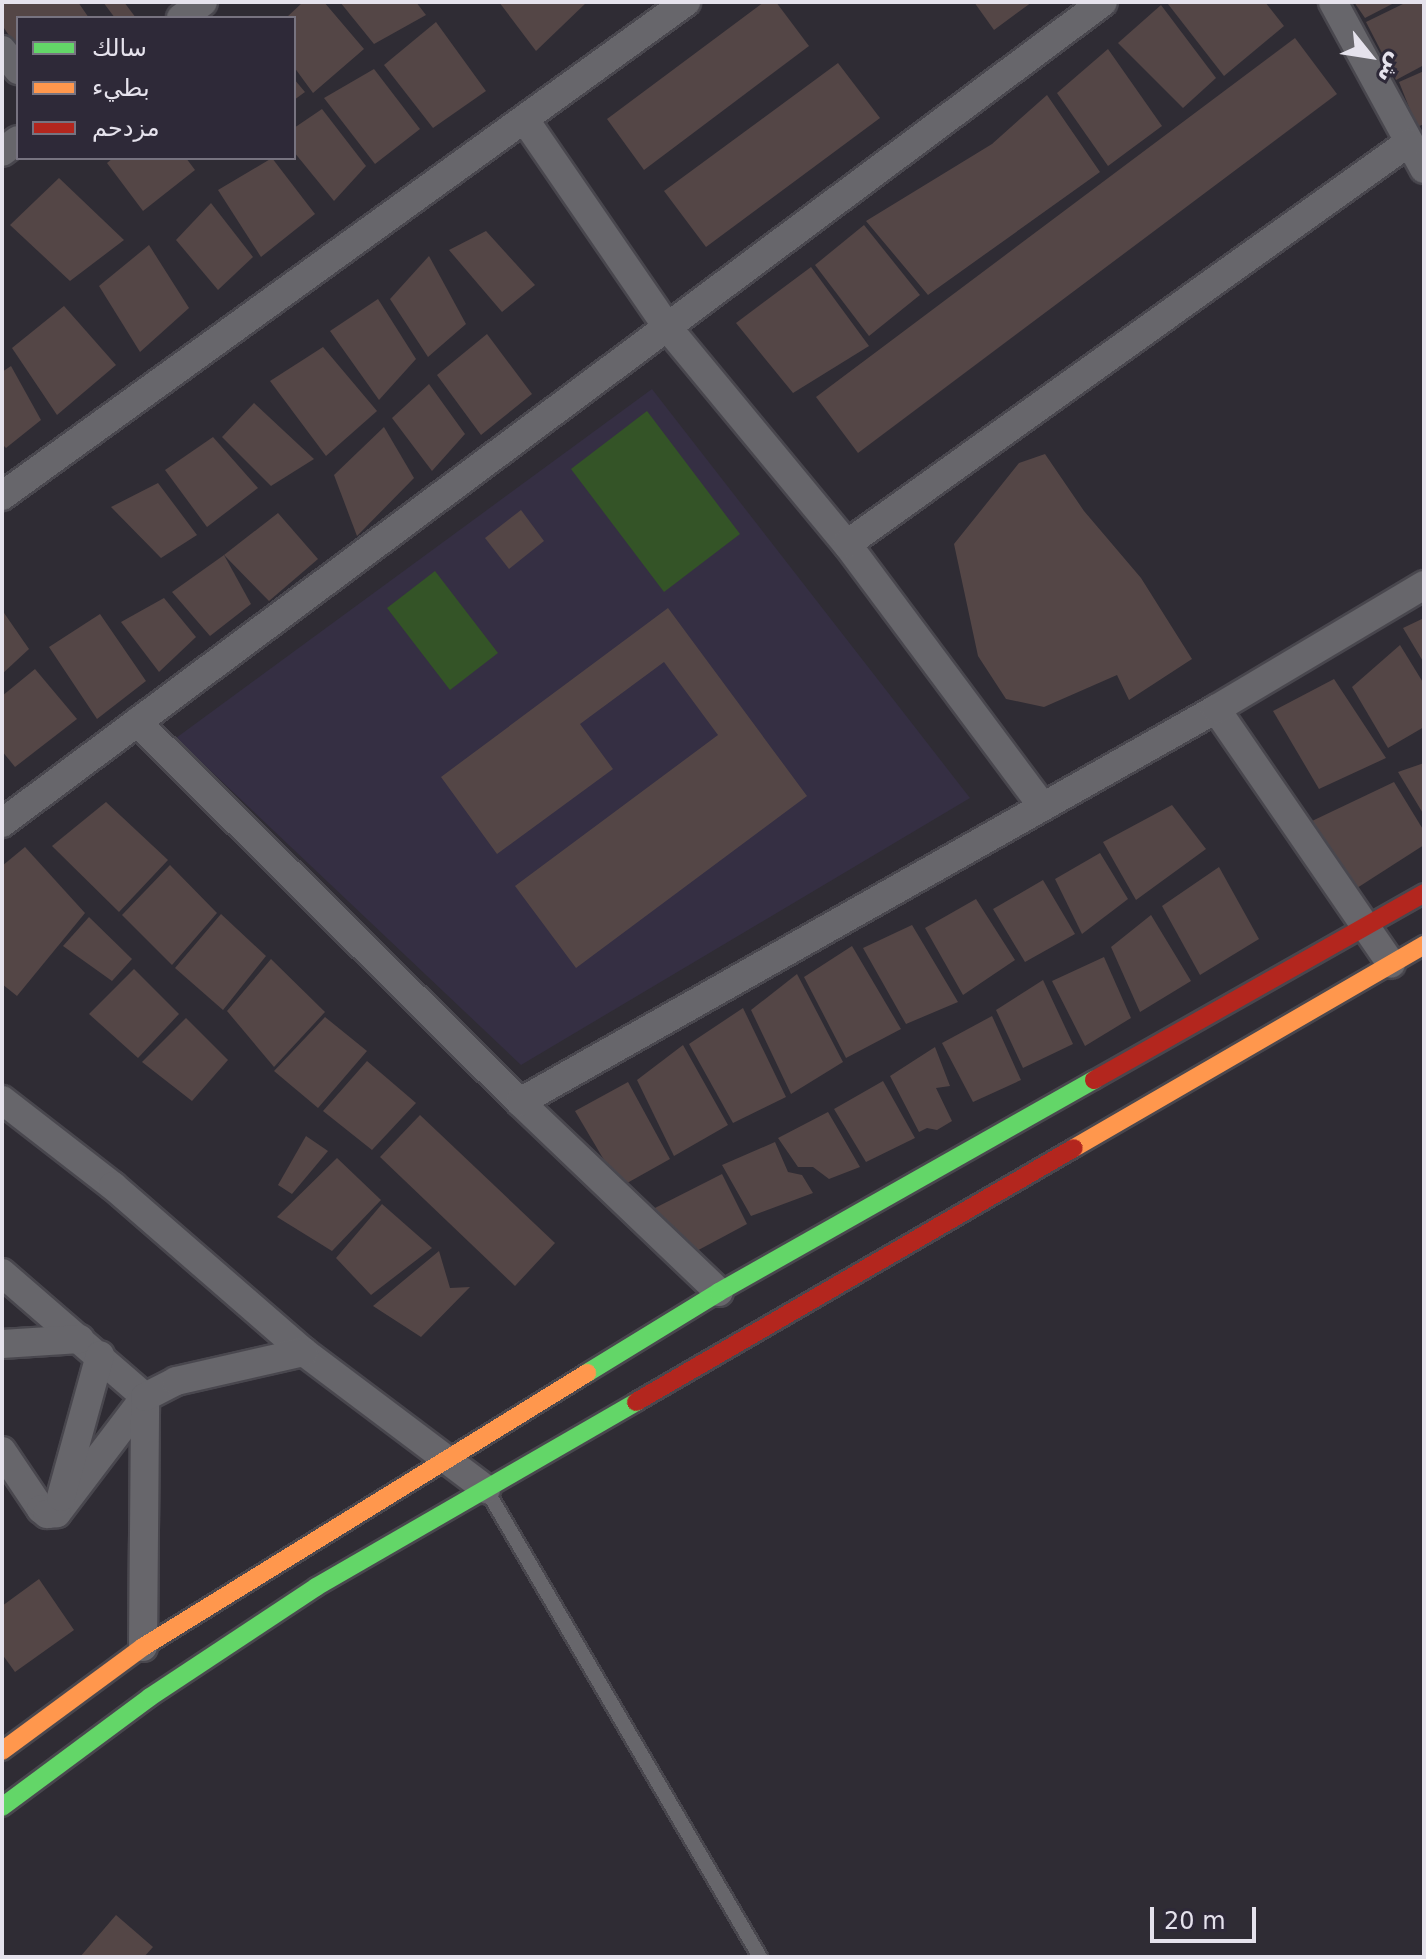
<!DOCTYPE html>
<meta charset="utf-8">
<style>
body{margin:0}
#map{position:relative;width:1426px;height:1959px;overflow:hidden;background:#2f2c34;font-family:"DejaVu Sans",Vazirmatn,sans-serif}
div>[style]{position:absolute}
[style*='--x']{left:calc(var(--x)*1px);top:calc(var(--y)*1px);width:calc(var(--w)*1px);rotate:calc(var(--a)*1deg)}
.built>*{inset:0;background:#352f43}
.green>*{inset:0;background:#345427}
.building>*{inset:0;background:#544646}
.roads{filter:drop-shadow(2px 0 #49474e) drop-shadow(-2px 0 #49474e) drop-shadow(0 2px #49474e) drop-shadow(0 -2px #49474e)}
.lane>*{height:14px;margin:-7px;padding:0 7px;transform-origin:7px;border-radius:7px;background:#67666b}
.street>*{height:28px;margin:-14px;padding:0 14px;transform-origin:14px;border-radius:14px;background:#67666b}
.fast>*{height:18px;margin:-9px;padding:0 9px;transform-origin:9px;border-radius:9px;background:#63d668}
.slow>*{height:18px;margin:-9px;padding:0 9px;transform-origin:9px;border-radius:9px;background:#ff974d}
.jam>*{height:18px;margin:-9px;padding:0 9px;transform-origin:9px;border-radius:9px;background:#b3261e}
span{translate:-50% -50%;white-space:nowrap;text-align:center;line-height:1.15;-webkit-text-stroke:6px #2e2938;paint-order:stroke}
.frame{position:absolute;inset:0;border:4px solid #e5e2ec;pointer-events:none}
.legend{position:absolute;left:16px;top:16px;width:280px;height:144px;box-sizing:border-box;background:#2e2938;border:2px solid #777380;margin:0;padding:10px 14px;list-style:none;font-size:24px;color:#e5e2ec}
.legend li{display:flex;align-items:center;gap:16px;height:40px}
.legend b{width:40px;border:2px solid #777380}
.north{position:absolute;left:1330px;top:16px;width:80px;height:80px;-webkit-text-stroke:6px #2e2938;paint-order:stroke;rotate:120deg;font-size:22px;font-weight:700;line-height:32px;text-align:center;color:#e5e2ec}
.north::after{content:'';display:block;margin:auto;width:28px;height:36px;background:#e5e2ec;clip-path:polygon(50% 0,100% 100%,50% 72%,0 100%)}
.scale{position:absolute;left:1150px;top:1907px;width:106px;height:36px;box-sizing:border-box;border:4px solid #e5e2ec;border-top:0;padding-left:10px;font-size:24px;line-height:28px;white-space:nowrap;color:#e5e2ec;-webkit-text-stroke:6px #2e2938;paint-order:stroke}
</style>
<div id="map">
<div class="built">
<i style="clip-path:polygon(652px 389px,970px 798px,521px 1065px,176px 738px)"></i>
</div>
<div class="green">
<i style="clip-path:polygon(647px 411px,740px 534px,664px 592px,571px 469px)"></i>
<i style="clip-path:polygon(435px 571px,498px 653px,450px 690px,387px 608px)"></i>
</div>
<div class="building">
<i style="clip-path:polygon(2px 2px,78px 2px,89px 18px,18px 18px,18px 49px,2px 25px)"></i>
<i style="clip-path:polygon(103px 2px,124px 2px,136px 18px,115px 18px)"></i>
<i style="clip-path:polygon(303px 2px,324px 2px,364px 49px,313px 93px,294px 67px,294px 18px,286px 18px)"></i>
<i style="clip-path:polygon(340px 2px,416px 2px,426px 15px,374px 44px)"></i>
<i style="clip-path:polygon(499px 2px,587px 2px,536px 51px)"></i>
<i style="clip-path:polygon(764px 2px,776px 2px,809px 46px,644px 170px,607px 119px)"></i>
<i style="clip-path:polygon(974px 2px,1032px 2px,994px 30px)"></i>
<i style="clip-path:polygon(1171px 2px,1265px 2px,1284px 26px,1224px 76px,1168px 4px)"></i>
<i style="clip-path:polygon(1354px 2px,1396px 2px,1365px 18px)"></i>
<i style="clip-path:polygon(1407px 2px,1424px 2px,1424px 65px,1396px 80px,1366px 22px)"></i>
<i style="clip-path:polygon(1161px 5px,1216px 78px,1183px 108px,1118px 43px)"></i>
<i style="clip-path:polygon(436px 22px,486px 91px,433px 128px,384px 65px)"></i>
<i style="clip-path:polygon(1295px 38px,1337px 94px,858px 453px,816px 397px)"></i>
<i style="clip-path:polygon(1108px 49px,1162px 126px,1108px 166px,1057px 93px)"></i>
<i style="clip-path:polygon(838px 63px,880px 118px,706px 247px,664px 191px)"></i>
<i style="clip-path:polygon(374px 69px,420px 129px,375px 164px,324px 98px)"></i>
<i style="clip-path:polygon(1424px 71px,1424px 124px,1417px 127px,1399px 82px)"></i>
<i style="clip-path:polygon(294px 79px,305px 92px,294px 100px)"></i>
<i style="clip-path:polygon(1047px 95px,1100px 172px,928px 295px,866px 221px,992px 144px)"></i>
<i style="clip-path:polygon(322px 109px,366px 166px,334px 201px,294px 152px,294px 128px)"></i>
<i style="clip-path:polygon(113px 158px,186px 158px,195px 170px,143px 211px,107px 163px)"></i>
<i style="clip-path:polygon(272px 158px,315px 214px,261px 257px,218px 190px)"></i>
<i style="clip-path:polygon(59px 178px,124px 240px,70px 281px,10px 225px)"></i>
<i style="clip-path:polygon(211px 203px,253px 257px,218px 290px,176px 240px)"></i>
<i style="clip-path:polygon(864px 225px,920px 295px,869px 336px,815px 265px)"></i>
<i style="clip-path:polygon(486px 231px,535px 285px,502px 312px,449px 250px)"></i>
<i style="clip-path:polygon(149px 245px,189px 308px,140px 352px,99px 286px)"></i>
<i style="clip-path:polygon(429px 256px,466px 324px,428px 357px,390px 299px)"></i>
<i style="clip-path:polygon(811px 267px,869px 346px,793px 393px,736px 323px)"></i>
<i style="clip-path:polygon(378px 299px,416px 359px,379px 400px,330px 331px)"></i>
<i style="clip-path:polygon(64px 306px,116px 365px,57px 415px,12px 348px)"></i>
<i style="clip-path:polygon(487px 334px,532px 394px,481px 435px,437px 375px)"></i>
<i style="clip-path:polygon(323px 347px,377px 411px,326px 456px,270px 381px)"></i>
<i style="clip-path:polygon(11px 366px,41px 420px,6px 448px,2px 444px,2px 372px)"></i>
<i style="clip-path:polygon(429px 384px,465px 434px,432px 471px,392px 418px)"></i>
<i style="clip-path:polygon(254px 403px,314px 459px,271px 486px,222px 437px)"></i>
<i style="clip-path:polygon(384px 427px,414px 478px,357px 536px,334px 475px)"></i>
<i style="clip-path:polygon(213px 437px,258px 488px,207px 527px,165px 470px)"></i>
<i style="clip-path:polygon(1045px 454px,1084px 511px,1141px 578px,1192px 659px,1129px 700px,1117px 675px,1044px 707px,1006px 699px,978px 656px,954px 544px,1019px 463px)"></i>
<i style="clip-path:polygon(158px 483px,197px 535px,161px 558px,111px 507px)"></i>
<i style="clip-path:polygon(521px 510px,544px 541px,509px 569px,485px 538px)"></i>
<i style="clip-path:polygon(278px 513px,318px 559px,269px 601px,224px 555px)"></i>
<i style="clip-path:polygon(224px 555px,251px 604px,210px 636px,172px 592px)"></i>
<i style="clip-path:polygon(164px 598px,196px 637px,159px 672px,121px 622px)"></i>
<i style="clip-path:polygon(668px 608px,807px 796px,576px 968px,515px 886px,718px 735px,664px 662px,580px 724px,613px 769px,497px 854px,441px 777px)"></i>
<i style="clip-path:polygon(2px 610px,29px 649px,2px 674px)"></i>
<i style="clip-path:polygon(100px 614px,146px 681px,97px 719px,49px 647px)"></i>
<i style="clip-path:polygon(1424px 618px,1424px 663px,1403px 628px)"></i>
<i style="clip-path:polygon(1400px 645px,1424px 684px,1424px 727px,1388px 748px,1352px 687px)"></i>
<i style="clip-path:polygon(35px 669px,77px 719px,15px 767px,2px 751px,2px 696px)"></i>
<i style="clip-path:polygon(1334px 679px,1386px 758px,1319px 789px,1273px 711px)"></i>
<i style="clip-path:polygon(1424px 763px,1424px 815px,1398px 772px)"></i>
<i style="clip-path:polygon(1394px 782px,1424px 831px,1424px 845px,1357px 888px,1312px 821px)"></i>
<i style="clip-path:polygon(106px 802px,168px 860px,119px 912px,52px 846px)"></i>
<i style="clip-path:polygon(1172px 805px,1206px 849px,1136px 900px,1103px 842px)"></i>
<i style="clip-path:polygon(25px 847px,85px 913px,17px 996px,2px 984px,2px 866px)"></i>
<i style="clip-path:polygon(1100px 853px,1128px 899px,1082px 934px,1055px 879px)"></i>
<i style="clip-path:polygon(170px 865px,217px 913px,172px 965px,122px 915px)"></i>
<i style="clip-path:polygon(1219px 867px,1259px 939px,1200px 975px,1162px 906px)"></i>
<i style="clip-path:polygon(1043px 880px,1075px 934px,1025px 962px,993px 909px)"></i>
<i style="clip-path:polygon(976px 899px,1015px 960px,963px 995px,925px 928px)"></i>
<i style="clip-path:polygon(221px 914px,266px 956px,223px 1010px,175px 968px)"></i>
<i style="clip-path:polygon(1151px 915px,1191px 981px,1140px 1012px,1111px 947px)"></i>
<i style="clip-path:polygon(89px 917px,132px 959px,112px 981px,63px 946px)"></i>
<i style="clip-path:polygon(912px 925px,958px 1002px,906px 1024px,863px 948px)"></i>
<i style="clip-path:polygon(852px 946px,901px 1029px,846px 1058px,804px 977px)"></i>
<i style="clip-path:polygon(1104px 957px,1131px 1018px,1085px 1046px,1052px 981px)"></i>
<i style="clip-path:polygon(271px 959px,325px 1012px,274px 1067px,227px 1011px)"></i>
<i style="clip-path:polygon(134px 969px,179px 1014px,138px 1058px,89px 1014px)"></i>
<i style="clip-path:polygon(797px 974px,843px 1062px,791px 1094px,751px 1010px)"></i>
<i style="clip-path:polygon(1043px 980px,1073px 1044px,1023px 1068px,996px 1010px)"></i>
<i style="clip-path:polygon(743px 1008px,786px 1097px,733px 1123px,689px 1044px)"></i>
<i style="clip-path:polygon(992px 1016px,1021px 1080px,973px 1102px,942px 1043px)"></i>
<i style="clip-path:polygon(325px 1017px,367px 1051px,318px 1108px,274px 1071px)"></i>
<i style="clip-path:polygon(186px 1018px,228px 1060px,192px 1101px,142px 1062px)"></i>
<i style="clip-path:polygon(683px 1045px,728px 1125px,674px 1156px,637px 1080px)"></i>
<i style="clip-path:polygon(935px 1047px,950px 1086px,936px 1088px,952px 1121px,937px 1130px,927px 1128px,919px 1132px,890px 1076px)"></i>
<i style="clip-path:polygon(367px 1061px,416px 1103px,372px 1150px,323px 1111px)"></i>
<i style="clip-path:polygon(883px 1081px,915px 1138px,866px 1162px,834px 1109px)"></i>
<i style="clip-path:polygon(628px 1082px,670px 1159px,620px 1187px,575px 1111px)"></i>
<i style="clip-path:polygon(828px 1112px,860px 1167px,829px 1179px,813px 1167px,798px 1167px,778px 1138px)"></i>
<i style="clip-path:polygon(420px 1115px,555px 1243px,515px 1286px,380px 1157px)"></i>
<i style="clip-path:polygon(306px 1136px,328px 1151px,292px 1194px,278px 1185px)"></i>
<i style="clip-path:polygon(775px 1142px,788px 1172px,802px 1175px,813px 1193px,751px 1216px,722px 1165px)"></i>
<i style="clip-path:polygon(337px 1158px,381px 1200px,332px 1251px,277px 1217px)"></i>
<i style="clip-path:polygon(722px 1174px,747px 1224px,691px 1254px,651px 1210px)"></i>
<i style="clip-path:polygon(382px 1204px,432px 1248px,371px 1295px,336px 1258px)"></i>
<i style="clip-path:polygon(439px 1251px,450px 1288px,470px 1287px,421px 1337px,373px 1306px)"></i>
<i style="clip-path:polygon(39px 1579px,74px 1630px,15px 1672px,2px 1654px,2px 1606px)"></i>
<i style="clip-path:polygon(116px 1915px,153px 1947px,144px 1957px,80px 1957px)"></i>
</div>
<div class="roads">
<div class="lane">
<i style="--x:486;--y:1489;--w:542;--a:59.65"></i>
</div>
<div class="street">
<i style="--x:1333;--y:2;--w:190;--a:61.4"></i>
<i style="--x:181;--y:18;--w:27;--a:-36"></i>
<i style="--x:2;--y:50;--w:26;--a:51"></i>
<i style="--x:525;--y:120;--w:252;--a:55.5"></i>
<i style="--x:668;--y:328;--w:281;--a:50.4"></i>
<i style="--x:847;--y:544;--w:327;--a:53.3"></i>
<i style="--x:2;--y:152;--w:20;--a:-37"></i>
<i style="--x:2;--y:496;--w:844;--a:-35.84"></i>
<i style="--x:847;--y:544;--w:690;--a:-35.56"></i>
<i style="--x:1216;--y:709;--w:309;--a:55.5"></i>
<i style="--x:137;--y:722;--w:540;--a:44.77"></i>
<i style="--x:520;--y:1102;--w:275;--a:43.7"></i>
<i style="--x:2;--y:823;--w:1373;--a:-36.71"></i>
<i style="--x:2;--y:1100;--w:140;--a:37.8"></i>
<i style="--x:113;--y:1186;--w:253;--a:41"></i>
<i style="--x:304;--y:1352;--w:228;--a:37"></i>
<i style="--x:520;--y:1102;--w:799;--a:-29.45"></i>
<i style="--x:1216;--y:709;--w:242;--a:-30.8"></i>
<i style="--x:2;--y:1273;--w:189;--a:40.9"></i>
<i style="--x:145;--y:1397;--w:146;--a:127.2"></i>
<i style="--x:2;--y:1344;--w:78;--a:-3.7"></i>
<i style="--x:2;--y:1451;--w:70;--a:56.1"></i>
<i style="--x:41;--y:1509;--w:8;--a:40"></i>
<i style="--x:47;--y:1514;--w:10;--a:-6"></i>
<i style="--x:61;--y:1497;--w:147;--a:-74.6"></i>
<i style="--x:143;--y:1647;--w:250;--a:-89.5"></i>
<i style="--x:145;--y:1397;--w:35;--a:-27"></i>
<i style="--x:176;--y:1381;--w:131;--a:-12.8"></i>
</div>
<div class="fast">
<i style="--x:587;--y:1373;--w:155;--a:-31.5"></i>
<i style="--x:719;--y:1292;--w:431;--a:-29.5"></i>
<i style="--x:2;--y:1807;--w:184;--a:-36.6"></i>
<i style="--x:150;--y:1697;--w:199;--a:-33.5"></i>
<i style="--x:316;--y:1587;--w:370;--a:-30"></i>
</div>
<div class="slow">
<i style="--x:1074;--y:1148;--w:405;--a:-30.1"></i>
<i style="--x:2;--y:1751;--w:175;--a:-36.4"></i>
<i style="--x:143;--y:1647;--w:522;--a:-31.68"></i>
</div>
<div class="jam">
<i style="--x:1094;--y:1080;--w:379;--a:-29.5"></i>
<i style="--x:636;--y:1402;--w:506;--a:-30.11"></i>
</div>
</div>
<div class="frame"></div>
<ul class="legend">
<li><b style="height:10px;background:#63d668"></b>سالك</li>
<li><b style="height:10px;background:#ff974d"></b>بطيء</li>
<li><b style="height:10px;background:#b3261e"></b>مزدحم</li>
</ul>
<div class="north">ش</div>
<div class="scale">20 m</div>
</div>
